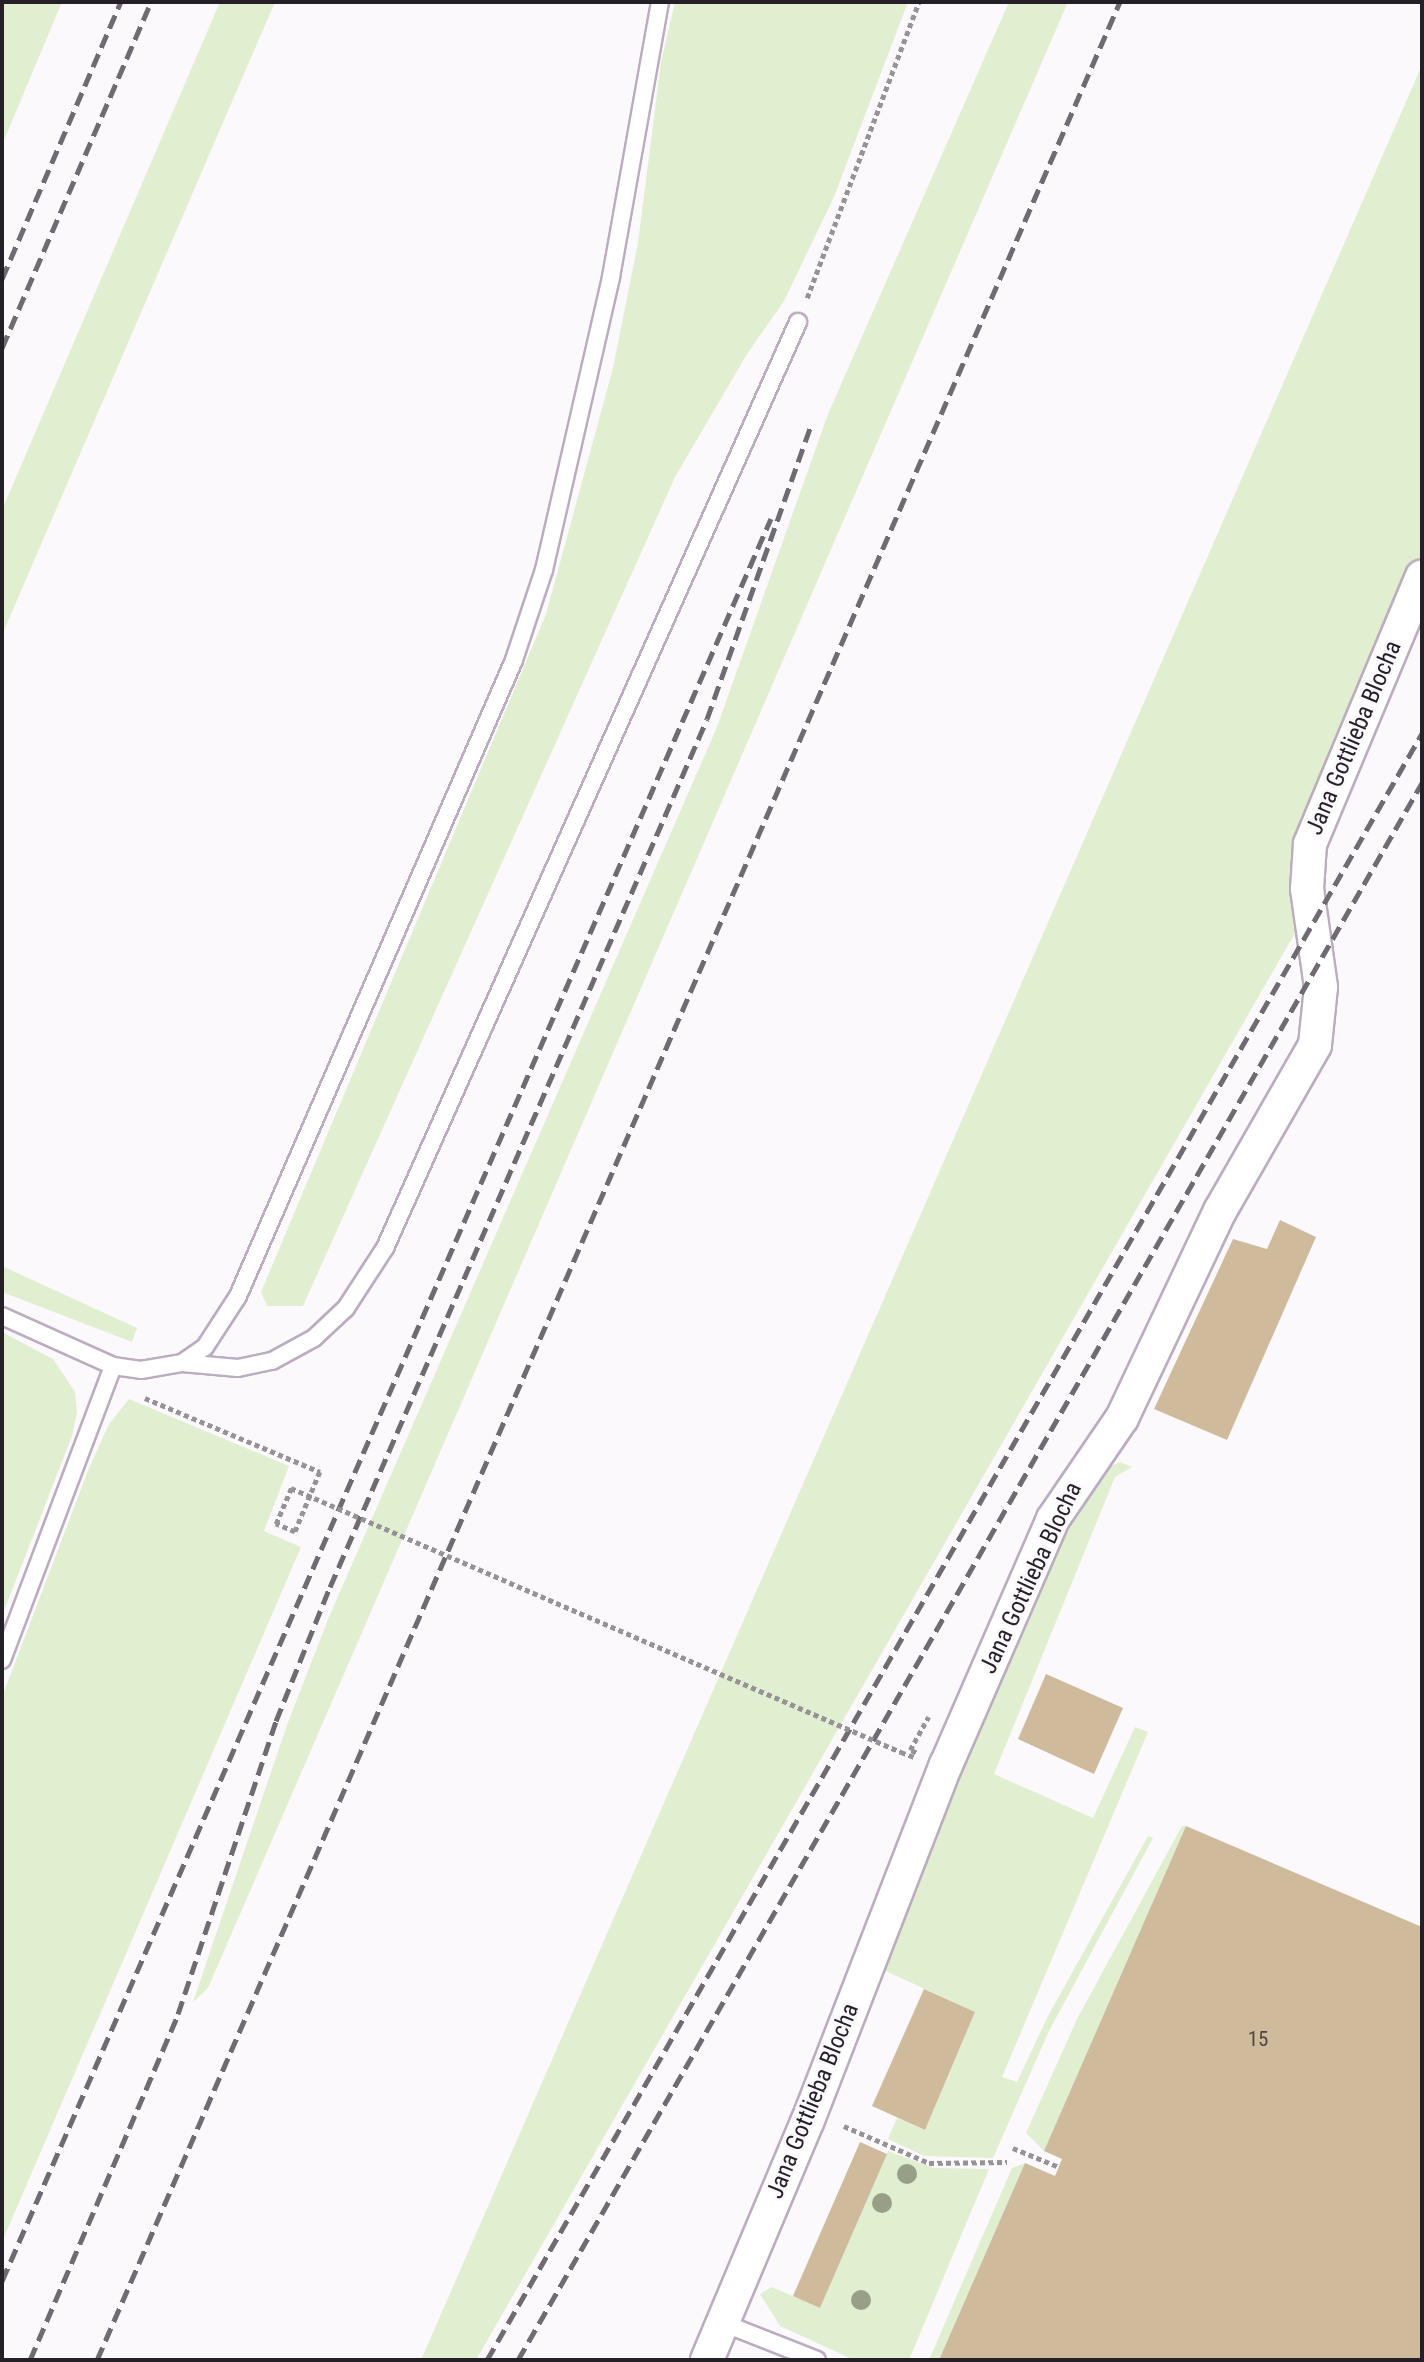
<!DOCTYPE html>
<style>
body{margin:0}
#map{position:relative;width:1424px;height:2362px;overflow:hidden;background:#fcf9fd;font-family:"Roboto Condensed",sans-serif}
div>[style]{position:absolute}
[style*='--x']{left:calc(var(--x)*1px);top:calc(var(--y)*1px);width:calc(var(--w)*1px);rotate:calc(var(--a)*1deg)}
.green>*{inset:0;background:#e0efcf}
.building>*{inset:0;background:#cfbb9c}
.path>*{height:4.5px;margin-top:-2.25px;transform-origin:0;background:repeating-linear-gradient(90deg,#969298 0 5px,transparent 0 8.5px)}
.roads{filter:drop-shadow(2px 0 #bbacc0) drop-shadow(-2px 0 #bbacc0) drop-shadow(0 2px #bbacc0) drop-shadow(0 -2px #bbacc0)}
.lane>*{height:16px;margin:-8px;padding:0 8px;transform-origin:8px;border-radius:8px;background:#fff}
.street>*{height:32px;margin:-16px;padding:0 16px;transform-origin:16px;border-radius:16px;background:#fff}
.rail>*{height:5px;margin-top:-2.5px;transform-origin:0;background:repeating-linear-gradient(90deg,#706b72 0 14px,transparent 0 21px)}
.path-bridge>*{height:4.5px;margin-top:-2.25px;transform-origin:0;background:repeating-linear-gradient(90deg,#969298 0 5px,transparent 0 8.5px)}
.trees>*{width:20px;height:20px;margin:-10px;border-radius:50%;background:#97a087}
span{translate:-50% -50%;white-space:nowrap;text-align:center;line-height:1.15;-webkit-text-stroke:6px #fcf9fd;paint-order:stroke}
.number-label{font-size:21px;color:#504644}
.number-label span{-webkit-text-stroke-width:0}
.street-label{font-size:24px;color:#251f27}
.frame{position:absolute;inset:0;border:4px solid #251f27;pointer-events:none}
</style>
<div id="map">
<div class="green">
<i style="clip-path:polygon(2px 2px,62px 2px,2px 145px)"></i>
<i style="clip-path:polygon(220px 2px,275px 2px,2px 635px,2px 510px)"></i>
<i style="clip-path:polygon(675px 2px,908px 2px,834px 197px,784px 301px,747px 354px,675px 477px,303px 1306px,267px 1306px,261px 1292px,546px 614px,613px 368px,638px 243px,661px 62px)"></i>
<i style="clip-path:polygon(1009px 2px,1068px 2px,208px 1988px,193px 2002px,287px 1725px,329px 1617px,717px 727px,828px 414px)"></i>
<i style="clip-path:polygon(1422px 65px,1422px 554px,1321px 792px,1294px 875px,1295px 933px,476px 2360px,421px 2360px)"></i>
<i style="clip-path:polygon(2px 1266px,137px 1328px,132px 1342px,2px 1292px)"></i>
<i style="clip-path:polygon(2px 1332px,53px 1359px,75px 1392px,77px 1412px,72px 1436px,2px 1616px)"></i>
<i style="clip-path:polygon(129px 1399px,289px 1466px,264px 1531px,301px 1547px,2px 2242px,2px 1697px,89px 1468px,109px 1424px)"></i>
<i style="clip-path:polygon(1120px 1462px,1132px 1467px,1115px 1477px,994px 1774px,1093px 1818px,1135px 1727px,1148px 1732px,1002px 2077px,1017px 2082px,1048px 2016px,1148px 1836px,1153px 1838px,1049px 2031px,993px 2158px,924px 2156px,888px 2139px,897px 2118px,925px 2130px,975px 2012px,877px 1967px,1047px 1554px,1106px 1468px)"></i>
<i style="clip-path:polygon(1182px 1826px,1186px 1826px,1044px 2151px,1026px 2133px,1077px 2019px)"></i>
<i style="clip-path:polygon(888px 2151px,934px 2168px,989px 2169px,909px 2360px,854px 2360px,780px 2326px,760px 2294px,771px 2287px,820px 2307px)"></i>
<i style="clip-path:polygon(1025px 2163px,939px 2360px,929px 2360px,1012px 2168px)"></i>
</div>
<div class="building">
<i style="clip-path:polygon(1280px 1220px,1316px 1237px,1227px 1440px,1154px 1409px,1233px 1239px,1267px 1249px)"></i>
<i style="clip-path:polygon(1046px 1674px,1123px 1708px,1094px 1774px,1018px 1739px)"></i>
<i style="clip-path:polygon(1186px 1826px,1422px 1927px,1422px 2360px,939px 2360px,1025px 2163px,1055px 2176px,1062px 2159px,1044px 2151px)"></i>
<i style="clip-path:polygon(924px 1989px,975px 2012px,925px 2130px,872px 2106px)"></i>
<i style="clip-path:polygon(860px 2142px,887px 2154px,820px 2308px,793px 2296px)"></i>
</div>
<div class="path">
<i style="--x:807;--y:298;--w:316;--a:-69.3"></i>
<i style="--x:145;--y:1398;--w:190;--a:22.9"></i>
<i style="--x:320;--y:1472;--w:65;--a:112.6"></i>
<i style="--x:295;--y:1532;--w:21;--a:-157"></i>
<i style="--x:276;--y:1524;--w:39;--a:-67"></i>
<i style="--x:901;--y:1752;--w:14;--a:21"></i>
<i style="--x:916;--y:1753;--w:7;--a:-153"></i>
<i style="--x:910;--y:1750;--w:38;--a:-61"></i>
<i style="--x:844;--y:2126;--w:93;--a:23.5"></i>
<i style="--x:929;--y:2163;--w:78;--a:-0.7"></i>
<i style="--x:1013;--y:2148;--w:50;--a:22.4"></i>
</div>
<div class="roads">
<div class="lane">
<i style="--x:2;--y:1316;--w:122;--a:24.2"></i>
<i style="--x:182;--y:1363;--w:56;--a:5.1"></i>
<i style="--x:238;--y:1368;--w:35;--a:-12"></i>
<i style="--x:272;--y:1361;--w:48;--a:-28.7"></i>
<i style="--x:314;--y:1338;--w:44;--a:-43.2"></i>
<i style="--x:346;--y:1308;--w:72;--a:-57"></i>
<i style="--x:385;--y:1248;--w:1014;--a:-65.96"></i>
<i style="--x:2;--y:1660;--w:314;--a:-69.3"></i>
<i style="--x:113;--y:1366;--w:28;--a:8"></i>
<i style="--x:141;--y:1370;--w:42;--a:-9.7"></i>
<i style="--x:182;--y:1363;--w:28;--a:-35"></i>
<i style="--x:205;--y:1347;--w:61;--a:-57.1"></i>
<i style="--x:238;--y:1296;--w:693;--a:-66.54"></i>
<i style="--x:514;--y:660;--w:95;--a:-71.6"></i>
<i style="--x:544;--y:570;--w:301;--a:-77.1"></i>
<i style="--x:611;--y:277;--w:279;--a:-79.9"></i>
<i style="--x:723;--y:2323;--w:101;--a:21.5"></i>
</div>
<div class="street">
<i style="--x:707;--y:2360;--w:260;--a:-67.2"></i>
<i style="--x:808;--y:2120;--w:381;--a:-68.8"></i>
<i style="--x:946;--y:1765;--w:268;--a:-66.5"></i>
<i style="--x:1053;--y:1519;--w:122;--a:-55.7"></i>
<i style="--x:1122;--y:1418;--w:229;--a:-64.7"></i>
<i style="--x:1220;--y:1211;--w:191;--a:-60.2"></i>
<i style="--x:1315;--y:1045;--w:58;--a:-84.1"></i>
<i style="--x:1321;--y:987;--w:99;--a:-98.1"></i>
<i style="--x:1307;--y:889;--w:45;--a:-86.2"></i>
<i style="--x:1310;--y:844;--w:290;--a:-67.3"></i>
</div>
</div>
<div class="rail">
<i style="--x:2;--y:279;--w:301;--a:-66.8"></i>
<i style="--x:2;--y:348;--w:377;--a:-66.7"></i>
<i style="--x:2;--y:2281;--w:1923;--a:-66.43"></i>
<i style="--x:30;--y:2360;--w:376;--a:-66.8"></i>
<i style="--x:178;--y:2014;--w:309;--a:-71.5"></i>
<i style="--x:276;--y:1721;--w:144;--a:-68.1"></i>
<i style="--x:330;--y:1587;--w:946;--a:-66.52"></i>
<i style="--x:707;--y:719;--w:309;--a:-70.5"></i>
<i style="--x:97;--y:2360;--w:2570;--a:-66.55"></i>
<i style="--x:487;--y:2360;--w:1877;--a:-60.11"></i>
<i style="--x:518;--y:2360;--w:1818;--a:-60.18"></i>
</div>
<div class="path-bridge">
<i style="--x:291;--y:1488;--w:665;--a:23.4"></i>
</div>
<div class="trees">
<i style="left:907px;top:2174px"></i>
<i style="left:882px;top:2203px"></i>
<i style="left:861px;top:2300px"></i>
</div>
<div class="number-label">
<span style="left:1258px;top:2039px">15</span>
</div>
<div class="street-label">
<span style="left:1354px;top:738px;rotate:-67deg">Jana Gottlieba Blocha</span>
<span style="left:1031px;top:1578px;rotate:-65deg">Jana Gottlieba Blocha</span>
<span style="left:813px;top:2101px;rotate:-68deg">Jana Gottlieba Blocha</span>
</div>
<div class="frame"></div>
</div>
